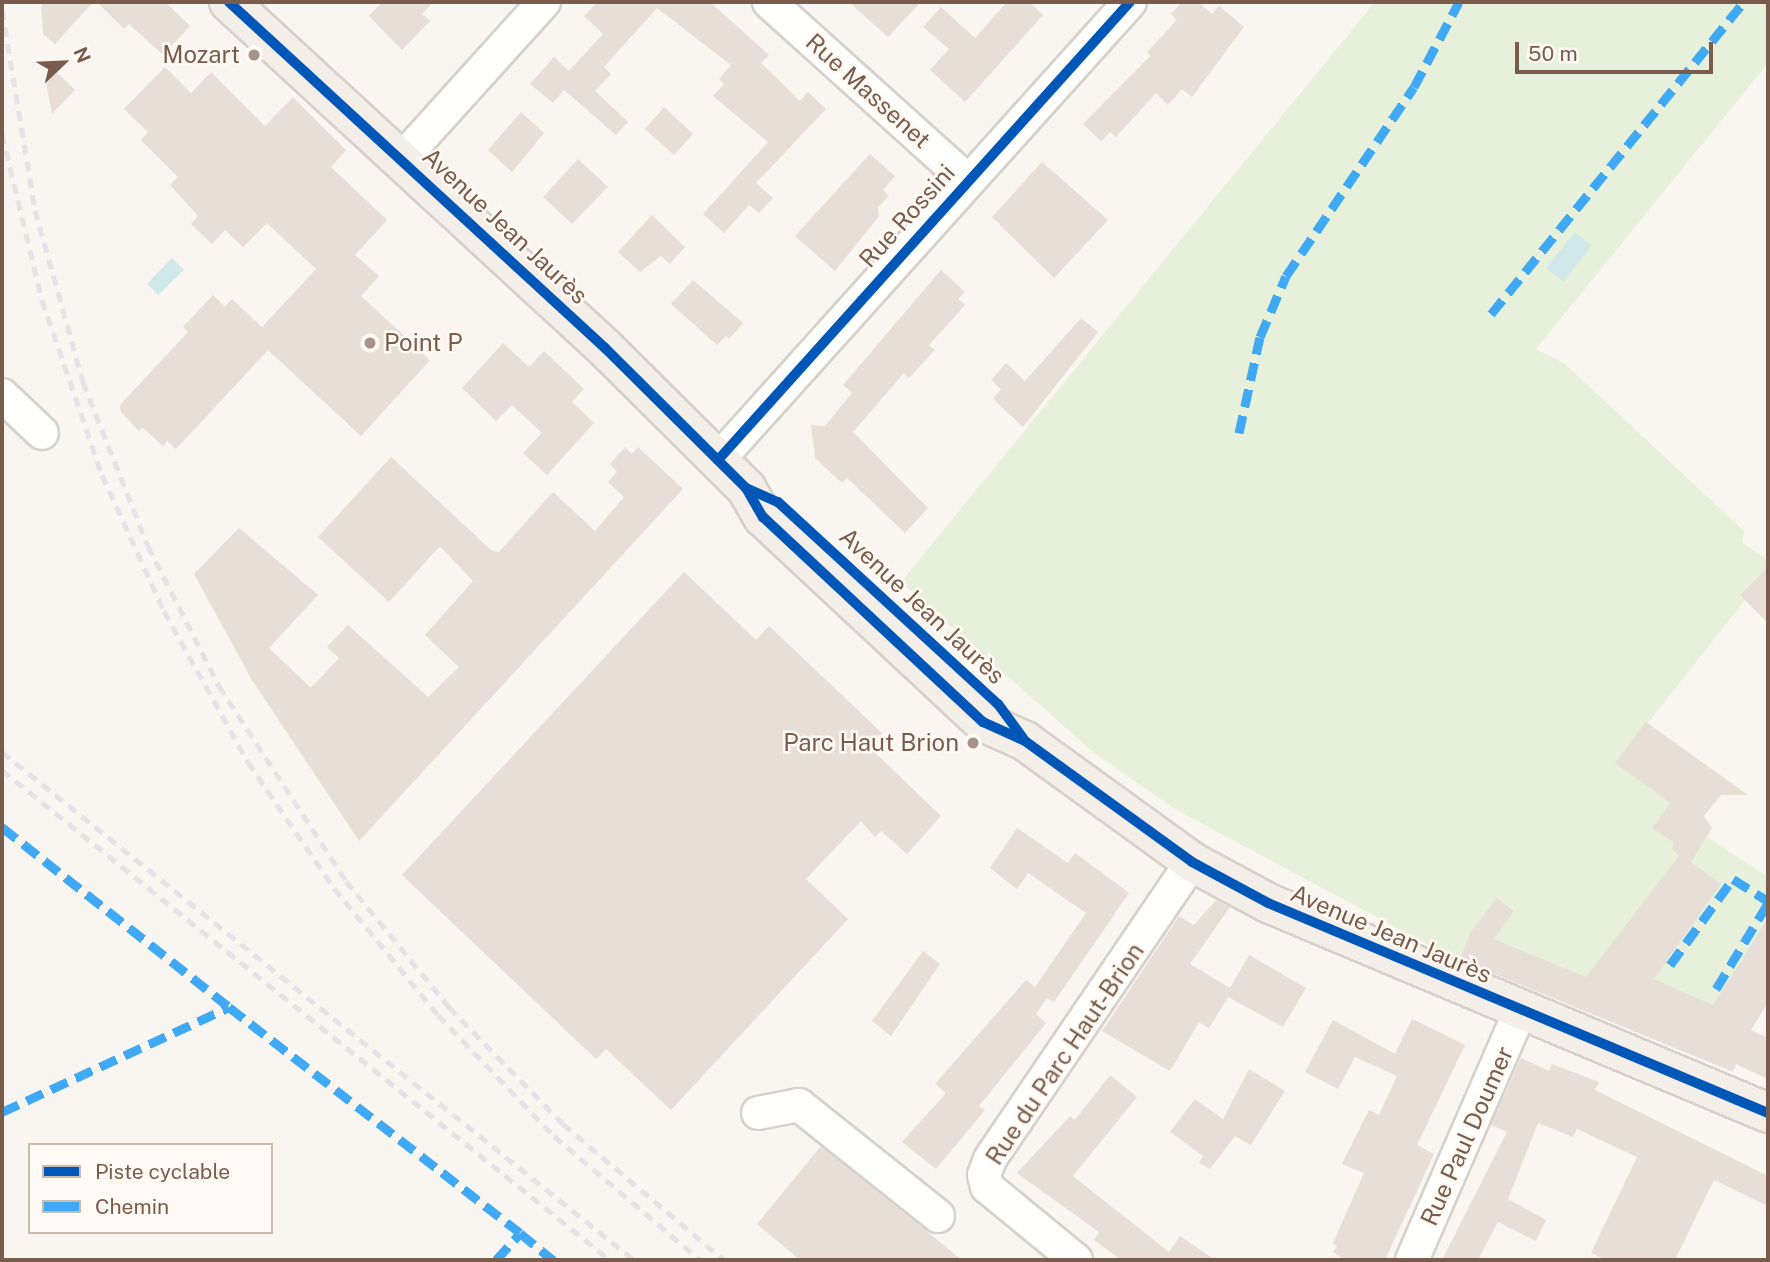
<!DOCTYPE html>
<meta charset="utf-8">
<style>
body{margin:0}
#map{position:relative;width:1770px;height:1262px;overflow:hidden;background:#f9f5f0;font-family:"Public Sans",sans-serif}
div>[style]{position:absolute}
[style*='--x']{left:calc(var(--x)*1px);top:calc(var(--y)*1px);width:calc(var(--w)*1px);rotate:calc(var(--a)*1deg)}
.green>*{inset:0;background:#e7f0db}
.water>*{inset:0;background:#d0e8ea}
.building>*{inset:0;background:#e6ded7}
.roads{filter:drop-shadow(2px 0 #d7d1cb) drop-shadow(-2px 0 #d7d1cb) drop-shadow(0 2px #d7d1cb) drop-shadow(0 -2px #d7d1cb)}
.street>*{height:32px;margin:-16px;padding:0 16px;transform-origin:16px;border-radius:16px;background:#fefefd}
.primary>*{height:38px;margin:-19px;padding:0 19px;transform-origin:19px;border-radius:19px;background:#f3eee8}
.rail>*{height:5px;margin-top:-2.5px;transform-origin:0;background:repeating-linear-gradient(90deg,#e6e3e7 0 10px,transparent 0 17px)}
.quiet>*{height:9px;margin-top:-4.5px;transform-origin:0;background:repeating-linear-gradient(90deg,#3fa9f5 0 18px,transparent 0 27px)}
.cycleway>*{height:10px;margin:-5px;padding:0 5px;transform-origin:5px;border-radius:5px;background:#0057b8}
.dots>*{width:19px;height:19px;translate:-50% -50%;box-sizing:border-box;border:4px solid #fffaf3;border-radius:50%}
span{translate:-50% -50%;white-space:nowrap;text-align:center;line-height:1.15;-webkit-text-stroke:5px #fffaf3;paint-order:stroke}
.poi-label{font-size:24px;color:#7a5c4d}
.right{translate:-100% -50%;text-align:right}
.left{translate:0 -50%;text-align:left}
.street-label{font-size:24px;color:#7a5c4d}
.frame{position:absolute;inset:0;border:4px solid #7a5c4d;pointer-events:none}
.legend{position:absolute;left:28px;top:1143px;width:245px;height:91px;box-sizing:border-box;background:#fffaf3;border:2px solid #cabbb1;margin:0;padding:9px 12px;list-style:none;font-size:21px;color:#7a5c4d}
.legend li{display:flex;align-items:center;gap:14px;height:35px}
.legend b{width:35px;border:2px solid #cabbb1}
.north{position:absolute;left:28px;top:28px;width:70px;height:70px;-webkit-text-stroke:5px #fffaf3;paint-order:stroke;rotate:67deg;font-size:19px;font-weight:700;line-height:28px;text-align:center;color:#7a5c4d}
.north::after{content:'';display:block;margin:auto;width:24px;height:32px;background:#7a5c4d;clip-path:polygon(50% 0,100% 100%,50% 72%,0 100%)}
.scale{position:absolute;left:1515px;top:42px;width:198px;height:32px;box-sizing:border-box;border:4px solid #7a5c4d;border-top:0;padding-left:9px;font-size:21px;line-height:24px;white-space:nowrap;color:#7a5c4d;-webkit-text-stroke:5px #fffaf3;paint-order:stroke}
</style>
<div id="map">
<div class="green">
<i style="clip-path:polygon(1375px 2px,1768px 2px,1768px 63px,1536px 349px,1565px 364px,1744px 531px,1742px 542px,1768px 561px,1768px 567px,1740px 595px,1745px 600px,1616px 763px,1670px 803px,1652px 828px,1674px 843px,1679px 856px,1588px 978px,1494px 939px,1514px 911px,1498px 898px,1470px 933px,1460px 960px,1453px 958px,1175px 809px,1093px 752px,901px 582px)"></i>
<i style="clip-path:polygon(1707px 837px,1768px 877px,1768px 923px,1713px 1005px,1637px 976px,1720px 884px,1686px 858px)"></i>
</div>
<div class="water">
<i style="clip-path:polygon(1575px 232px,1592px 246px,1563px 282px,1546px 268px)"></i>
<i style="clip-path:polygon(172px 258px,184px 270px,158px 295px,147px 284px)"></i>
</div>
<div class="building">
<i style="clip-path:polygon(41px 2px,93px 2px,55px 44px,43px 34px)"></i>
<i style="clip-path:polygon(97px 2px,165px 2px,190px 26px,163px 55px,129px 24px,124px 29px)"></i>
<i style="clip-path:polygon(382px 2px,433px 2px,422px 14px,430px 21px,402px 50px,369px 16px)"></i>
<i style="clip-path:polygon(597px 2px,710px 2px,769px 55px,761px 63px,800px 101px,808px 92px,826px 109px,756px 183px,773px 198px,759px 213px,749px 205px,724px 233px,703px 214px,768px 142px,713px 96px,724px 84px,719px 79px,731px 65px,657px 8px,604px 67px,611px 74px,595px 91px,628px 122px,616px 135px,564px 90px,553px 103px,530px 84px,554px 57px,569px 71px,603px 34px,584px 16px)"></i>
<i style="clip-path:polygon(849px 2px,921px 2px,888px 37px)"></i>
<i style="clip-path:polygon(1007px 2px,1029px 2px,1043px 15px,965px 102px,930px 70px,949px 49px,923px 27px,941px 7px,975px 38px)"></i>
<i style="clip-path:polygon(1182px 2px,1198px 2px,1212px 14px,1219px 6px,1244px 27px,1192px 97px,1182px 89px,1168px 105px,1156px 93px,1116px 137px,1110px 132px,1101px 141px,1083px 124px,1150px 56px,1147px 52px,1177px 20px,1171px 14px)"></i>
<i style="clip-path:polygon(165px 67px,191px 93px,211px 72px,265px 126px,293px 97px,346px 150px,331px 167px,387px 220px,355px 255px,379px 276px,361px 296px,430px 360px,361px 436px,268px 350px,176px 449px,167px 441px,163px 446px,142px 427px,139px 431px,121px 412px,120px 405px,188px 332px,183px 327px,213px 295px,225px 307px,232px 299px,262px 327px,316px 269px,267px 223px,243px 247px,225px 230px,212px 244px,191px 224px,198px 216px,170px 185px,178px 177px,141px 140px,148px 132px,124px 109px)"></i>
<i style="clip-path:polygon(56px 72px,75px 90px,52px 114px,46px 82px)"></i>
<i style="clip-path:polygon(664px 107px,693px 134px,674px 155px,645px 129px)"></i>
<i style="clip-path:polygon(521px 112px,544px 133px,512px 172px,488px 150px)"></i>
<i style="clip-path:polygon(870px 154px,895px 176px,883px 190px,889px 196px,878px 207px,879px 216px,835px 271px,795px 236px)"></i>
<i style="clip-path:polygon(578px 159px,608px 187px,572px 224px,543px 197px)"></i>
<i style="clip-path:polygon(1042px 162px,1108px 220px,1054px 278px,992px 217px)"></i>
<i style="clip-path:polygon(652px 215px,685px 247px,670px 264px,661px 256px,640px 272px,618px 252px)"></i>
<i style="clip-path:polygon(941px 270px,965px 292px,958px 299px,965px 305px,929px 345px,935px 350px,909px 378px,904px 373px,853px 432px,928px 508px,905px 533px,847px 478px,842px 483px,815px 458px,811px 425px,825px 426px,852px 393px,843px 385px)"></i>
<i style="clip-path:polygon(693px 280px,743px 323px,729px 339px,726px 336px,717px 345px,671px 304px)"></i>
<i style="clip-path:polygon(1081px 318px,1098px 332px,1023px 427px,993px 399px,1001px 389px,991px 380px,1006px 363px,1025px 381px)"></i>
<i style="clip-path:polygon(503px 343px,529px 367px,544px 351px,584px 389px,572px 402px,594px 423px,547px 475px,523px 453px,542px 433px,512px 405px,496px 421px,462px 388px)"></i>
<i style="clip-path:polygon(625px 447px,632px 454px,638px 447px,683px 489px,359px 841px,252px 680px,194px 574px,239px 528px,318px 595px,269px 648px,311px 688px,339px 658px,327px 647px,348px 625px,428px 697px,459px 667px,425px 635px,473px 581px,440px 546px,389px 602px,318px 537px,391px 457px,491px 550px,499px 552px,553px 492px,595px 531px,624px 497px,608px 482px,617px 472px,610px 464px)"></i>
<i style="clip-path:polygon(1768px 567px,1768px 623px,1740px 595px)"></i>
<i style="clip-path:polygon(684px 572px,756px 640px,769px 626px,882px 733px,869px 747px,941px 816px,907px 854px,881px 831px,875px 837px,861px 821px,806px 879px,848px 919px,671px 1110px,606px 1049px,596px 1059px,402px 875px)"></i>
<i style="clip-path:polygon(1646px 722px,1748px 795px,1721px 795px,1704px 816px,1712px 828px,1691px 862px,1721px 884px,1654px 979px,1713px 1005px,1768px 918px,1768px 1003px,1751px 1030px,1768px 1038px,1768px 1079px,1736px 1064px,1733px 1072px,1460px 960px,1470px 933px,1497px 898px,1514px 911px,1494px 939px,1586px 977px,1679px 856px,1672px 849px,1674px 843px,1652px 828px,1670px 803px,1615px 763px)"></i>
<i style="clip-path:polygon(1017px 828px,1068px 863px,1075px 853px,1129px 893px,1054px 1002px,1047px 998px,1036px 1014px,1046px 1023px,979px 1106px,985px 1110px,936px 1169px,902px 1142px,946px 1093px,935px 1084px,1026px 980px,1035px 987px,1086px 913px,1028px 873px,1017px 889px,990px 868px)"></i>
<i style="clip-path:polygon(1216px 900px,1230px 907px,1190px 964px,1230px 988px,1249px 955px,1306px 988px,1283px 1027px,1228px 997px,1209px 1028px,1199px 1022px,1170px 1071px,1102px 1031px,1179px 916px,1194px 925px)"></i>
<i style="clip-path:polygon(923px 951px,940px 964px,891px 1036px,872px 1021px)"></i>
<i style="clip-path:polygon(1412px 1019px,1465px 1045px,1417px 1145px,1434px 1154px,1385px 1260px,1344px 1260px,1333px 1252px,1337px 1247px,1333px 1243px,1364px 1173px,1342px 1164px,1369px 1110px,1379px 1115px,1397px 1076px,1355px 1057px,1338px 1089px,1305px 1072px,1333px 1020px,1395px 1054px)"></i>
<i style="clip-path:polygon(1521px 1058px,1549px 1071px,1552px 1064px,1599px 1082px,1595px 1090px,1768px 1176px,1768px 1206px,1714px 1180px,1675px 1260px,1606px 1260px,1591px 1253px,1637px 1157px,1577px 1129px,1573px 1137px,1538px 1123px,1508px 1199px,1546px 1220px,1536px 1241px,1498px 1222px,1478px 1260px,1442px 1260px,1507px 1132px,1491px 1125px)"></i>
<i style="clip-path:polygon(1249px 1069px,1285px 1091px,1251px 1145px,1235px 1136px,1210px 1169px,1199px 1163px,1203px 1156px,1170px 1132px,1195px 1099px,1223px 1119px)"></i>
<i style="clip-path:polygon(1110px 1075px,1137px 1097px,1073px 1176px,1169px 1252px,1180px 1236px,1215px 1260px,1121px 1260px,1094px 1240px,1099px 1232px,1017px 1173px,1070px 1116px,1075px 1120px)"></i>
<i style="clip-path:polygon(821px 1146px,893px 1204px,962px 1260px,800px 1260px,757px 1224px)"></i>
</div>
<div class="roads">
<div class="street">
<i style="--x:769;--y:2;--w:266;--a:42"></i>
<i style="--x:402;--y:159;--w:212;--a:-47.9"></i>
<i style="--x:2;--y:395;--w:55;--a:43.5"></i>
<i style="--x:718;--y:460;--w:616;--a:-48.03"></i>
<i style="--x:758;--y:1113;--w:42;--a:-11"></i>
<i style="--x:799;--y:1105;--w:178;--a:38.6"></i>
<i style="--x:1076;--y:1260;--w:115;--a:-140.6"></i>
<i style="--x:987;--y:1187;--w:12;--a:-104"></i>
<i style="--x:984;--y:1175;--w:17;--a:-69"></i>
<i style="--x:990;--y:1159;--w:359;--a:-55.8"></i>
<i style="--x:1412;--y:1260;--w:270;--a:-66.5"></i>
</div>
<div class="primary">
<i style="--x:229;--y:2;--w:511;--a:42.62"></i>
<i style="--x:605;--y:348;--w:199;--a:44.8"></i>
<i style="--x:746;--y:488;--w:34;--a:60"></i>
<i style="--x:763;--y:517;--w:301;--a:43"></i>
<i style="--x:983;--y:722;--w:46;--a:24.3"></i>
<i style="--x:1025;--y:741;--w:206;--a:35.9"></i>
<i style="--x:1192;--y:862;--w:86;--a:28.3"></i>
<i style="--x:1268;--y:903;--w:542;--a:22.78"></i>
</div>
</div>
<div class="rail">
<i style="--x:2;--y:10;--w:203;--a:80.6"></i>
<i style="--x:35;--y:210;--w:179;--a:74.4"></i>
<i style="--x:83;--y:382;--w:176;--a:68.4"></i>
<i style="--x:148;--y:546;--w:157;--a:63.1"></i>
<i style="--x:219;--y:686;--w:233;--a:56.9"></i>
<i style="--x:346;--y:881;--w:163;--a:50.7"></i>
<i style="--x:449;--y:1007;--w:163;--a:45.7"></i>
<i style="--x:563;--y:1124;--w:211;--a:40.2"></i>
<i style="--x:2;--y:134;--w:171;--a:76.5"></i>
<i style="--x:42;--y:300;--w:185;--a:71.1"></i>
<i style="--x:102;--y:475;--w:149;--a:65.5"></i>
<i style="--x:164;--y:611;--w:173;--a:60.9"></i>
<i style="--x:248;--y:762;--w:153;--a:55.7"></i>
<i style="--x:334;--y:888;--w:164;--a:50.7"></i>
<i style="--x:438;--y:1015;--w:168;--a:46.2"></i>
<i style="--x:554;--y:1136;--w:192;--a:40.3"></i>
<i style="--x:2;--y:752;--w:811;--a:38.79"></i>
<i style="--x:2;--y:770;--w:781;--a:38.87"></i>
</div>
<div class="quiet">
<i style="--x:1491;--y:314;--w:402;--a:-51"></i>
<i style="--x:1239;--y:433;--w:98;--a:-77.7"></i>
<i style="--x:1260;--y:337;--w:66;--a:-66.9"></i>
<i style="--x:1286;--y:276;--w:228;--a:-55.9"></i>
<i style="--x:1414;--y:87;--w:96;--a:-62.1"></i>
<i style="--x:2;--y:827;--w:290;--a:38.4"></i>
<i style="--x:1670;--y:965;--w:107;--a:-53.8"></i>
<i style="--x:1733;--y:879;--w:41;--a:32.2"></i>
<i style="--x:1716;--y:989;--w:100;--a:-58.8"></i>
<i style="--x:2;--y:1112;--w:250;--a:-24.8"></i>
<i style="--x:229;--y:1007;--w:368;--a:37.8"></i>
<i style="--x:496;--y:1260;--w:36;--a:-48"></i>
<i style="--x:520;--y:1233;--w:43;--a:39.3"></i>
</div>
<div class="cycleway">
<i style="--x:229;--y:2;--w:511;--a:42.62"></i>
<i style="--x:605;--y:348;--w:199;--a:44.8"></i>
<i style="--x:746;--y:488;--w:34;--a:60"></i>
<i style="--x:763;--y:517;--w:301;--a:43"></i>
<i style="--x:983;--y:722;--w:46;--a:24.3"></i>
<i style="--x:1025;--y:741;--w:206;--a:35.9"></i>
<i style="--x:1192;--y:862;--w:86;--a:28.3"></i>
<i style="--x:1268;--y:903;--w:542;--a:22.78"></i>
<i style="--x:718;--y:460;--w:616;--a:-48.03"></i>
<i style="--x:746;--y:488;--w:35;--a:24"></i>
<i style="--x:778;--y:502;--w:299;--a:42.6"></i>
<i style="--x:998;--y:704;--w:42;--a:53.7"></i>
</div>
<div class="dots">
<i style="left:254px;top:55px;background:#a69286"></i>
<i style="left:370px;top:343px;background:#a69286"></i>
<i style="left:973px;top:743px;background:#a69286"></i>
</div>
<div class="poi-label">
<span class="right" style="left:240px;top:55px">Mozart</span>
<span class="left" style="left:384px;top:343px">Point P</span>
<span class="right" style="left:959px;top:743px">Parc Haut Brion</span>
</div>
<div class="street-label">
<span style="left:868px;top:91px;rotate:42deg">Rue Massenet</span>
<span style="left:907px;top:216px;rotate:-48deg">Rue Rossini</span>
<span style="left:505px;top:226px;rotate:43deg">Avenue Jean Jaurès</span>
<span style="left:922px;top:606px;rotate:43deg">Avenue Jean Jaurès</span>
<span style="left:1391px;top:934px;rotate:23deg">Avenue Jean Jaurès</span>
<span style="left:1065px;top:1054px;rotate:-56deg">Rue du Parc Haut-Brion</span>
<span style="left:1467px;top:1136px;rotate:-66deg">Rue Paul Doumer</span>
</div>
<div class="frame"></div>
<ul class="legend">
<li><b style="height:9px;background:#0057b8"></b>Piste cyclable</li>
<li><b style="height:9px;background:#3fa9f5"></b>Chemin</li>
</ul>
<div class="north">N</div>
<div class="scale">50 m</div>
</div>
